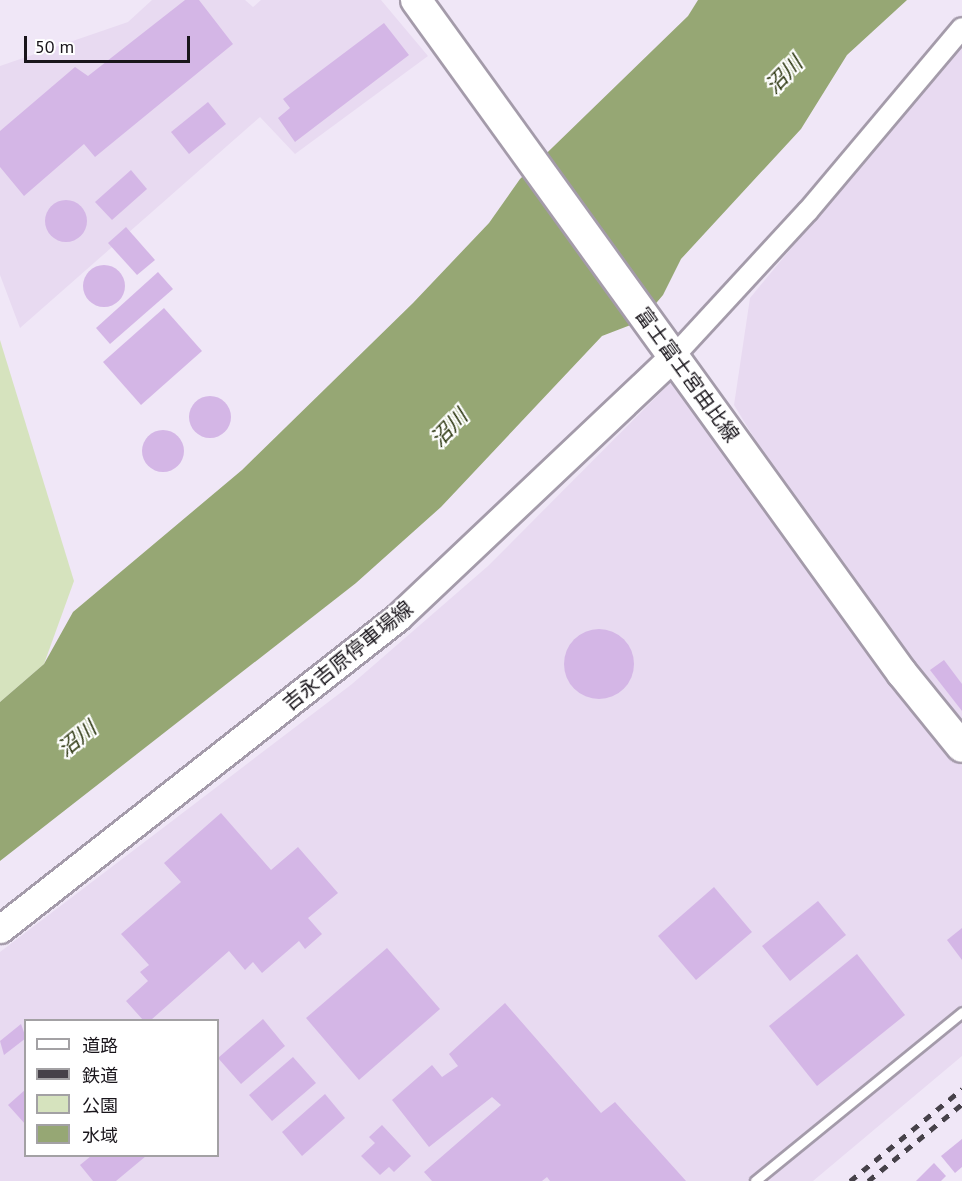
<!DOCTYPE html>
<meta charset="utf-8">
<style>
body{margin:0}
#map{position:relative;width:962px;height:1181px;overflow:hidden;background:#f0e7f7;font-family:"PT Sans","Noto Sans JP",sans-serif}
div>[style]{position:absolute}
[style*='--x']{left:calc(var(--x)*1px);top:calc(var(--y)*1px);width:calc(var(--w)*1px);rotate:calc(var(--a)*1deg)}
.built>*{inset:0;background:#e8daf1}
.green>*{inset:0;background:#d6e3be}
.water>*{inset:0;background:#96a774}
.building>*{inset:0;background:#d4b6e6}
.round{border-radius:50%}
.roads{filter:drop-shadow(2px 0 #a49baa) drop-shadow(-2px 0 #a49baa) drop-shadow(0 2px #a49baa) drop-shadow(0 -2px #a49baa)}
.lane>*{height:9px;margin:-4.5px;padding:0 4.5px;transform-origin:4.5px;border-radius:4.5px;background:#fff}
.street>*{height:20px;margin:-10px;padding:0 10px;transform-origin:10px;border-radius:10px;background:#fff}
.secondary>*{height:27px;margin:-13.5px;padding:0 13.5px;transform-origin:13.5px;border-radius:13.5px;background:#fff}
.primary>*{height:30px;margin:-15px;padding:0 15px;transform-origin:15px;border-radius:15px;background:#fff}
.rail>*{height:4.5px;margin-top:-2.25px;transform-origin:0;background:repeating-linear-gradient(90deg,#464149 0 8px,transparent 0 16px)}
span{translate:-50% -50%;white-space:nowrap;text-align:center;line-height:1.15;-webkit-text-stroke:4.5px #fff;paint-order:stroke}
.street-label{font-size:20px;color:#19151b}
.water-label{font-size:21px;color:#263109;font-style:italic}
.legend{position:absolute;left:24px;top:1019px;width:195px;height:138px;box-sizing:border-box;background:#fff;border:2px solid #a3a1a4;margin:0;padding:8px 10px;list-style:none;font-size:18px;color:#19151b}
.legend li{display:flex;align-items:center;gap:12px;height:30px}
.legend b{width:30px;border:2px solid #a3a1a4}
.scale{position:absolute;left:24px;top:36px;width:166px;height:27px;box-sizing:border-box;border:3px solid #19151b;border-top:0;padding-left:8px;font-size:18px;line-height:21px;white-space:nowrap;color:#19151b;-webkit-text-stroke:4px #fff;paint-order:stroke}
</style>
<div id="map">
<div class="built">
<i style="clip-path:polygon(152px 0,245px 0,253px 7px,261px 0,381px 0,428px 56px,295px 154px,260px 117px,20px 328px,0 275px,0 66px,128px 22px)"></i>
<i style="clip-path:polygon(962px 42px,962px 724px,825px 554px,734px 405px,750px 298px)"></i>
<i style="clip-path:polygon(evenodd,672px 381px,878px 661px,962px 766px,962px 1056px,813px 1181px,0 1181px,0 952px,352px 684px,488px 566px,672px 381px,26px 1020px,218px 1020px,218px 1156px,26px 1156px,26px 1020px)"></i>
</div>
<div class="green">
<i style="clip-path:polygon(0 340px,74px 581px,44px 664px,0 702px)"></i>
</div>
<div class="water">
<i style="clip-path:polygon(698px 0,907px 0,847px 55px,801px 129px,681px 259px,663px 295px,641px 321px,602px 336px,441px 507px,356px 583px,0 861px,0 702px,44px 664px,73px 612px,242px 470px,413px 303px,489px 223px,520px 179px,688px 16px)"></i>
</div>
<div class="building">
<i style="clip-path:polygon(185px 0,199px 0,233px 44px,95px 157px,84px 144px,24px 196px,0 167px,0 131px,75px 67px,88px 76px)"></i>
<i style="clip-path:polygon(384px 23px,409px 55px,295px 142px,278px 118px,290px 108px,283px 99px)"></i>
<i style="clip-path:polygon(208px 102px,226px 124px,189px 154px,171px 132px)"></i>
<i style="clip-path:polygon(131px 170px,147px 189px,112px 220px,95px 202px)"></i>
<i class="round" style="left:45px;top:200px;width:42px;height:42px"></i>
<i style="clip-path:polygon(126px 227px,155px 260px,137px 275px,108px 243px)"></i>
<i class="round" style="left:83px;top:265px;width:42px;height:42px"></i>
<i style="clip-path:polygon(158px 272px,173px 289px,110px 344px,96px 328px)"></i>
<i style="clip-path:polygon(164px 308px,202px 351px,141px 405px,103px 362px)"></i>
<i class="round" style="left:189px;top:396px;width:42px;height:42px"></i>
<i class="round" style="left:142px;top:430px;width:42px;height:42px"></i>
<i class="round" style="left:564px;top:629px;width:70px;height:70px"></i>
<i style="clip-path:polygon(944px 660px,962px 684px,962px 711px,930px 670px)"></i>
<i style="clip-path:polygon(221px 813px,271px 870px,298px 847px,338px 893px,308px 918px,322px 934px,305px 949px,299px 941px,262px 973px,253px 962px,245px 970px,229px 951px,151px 1020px,143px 1020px,126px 1001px,148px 981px,140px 972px,149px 965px,121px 934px,181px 882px,164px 863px)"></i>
<i style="clip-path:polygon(714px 887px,752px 932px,696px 980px,658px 936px)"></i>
<i style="clip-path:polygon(818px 901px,846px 935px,790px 981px,762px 946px)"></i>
<i style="clip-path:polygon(962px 928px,962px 960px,947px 940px)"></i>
<i style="clip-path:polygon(387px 948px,440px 1009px,359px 1080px,306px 1018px)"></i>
<i style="clip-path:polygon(857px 954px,905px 1015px,817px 1086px,769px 1026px)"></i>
<i style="clip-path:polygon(505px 1003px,601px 1113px,615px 1102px,686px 1181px,550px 1181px,547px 1177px,542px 1181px,432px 1181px,424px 1172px,501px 1105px,492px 1097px,429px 1147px,392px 1100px,432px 1065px,442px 1077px,458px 1066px,449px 1054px)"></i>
<i style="clip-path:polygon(263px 1019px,285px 1046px,241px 1084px,218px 1058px)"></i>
<i style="clip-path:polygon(21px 1024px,26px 1038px,4px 1055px,0 1041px)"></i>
<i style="clip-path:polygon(293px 1057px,316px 1083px,272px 1121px,249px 1095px)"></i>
<i style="clip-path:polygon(26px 1089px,26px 1125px,8px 1105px)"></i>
<i style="clip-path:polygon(325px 1094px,345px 1118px,302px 1156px,282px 1132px)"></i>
<i style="clip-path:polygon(382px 1125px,411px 1156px,394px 1172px,389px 1167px,380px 1175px,361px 1156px,375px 1143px,369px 1137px)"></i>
<i style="clip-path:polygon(962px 1139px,962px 1167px,955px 1173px,941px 1156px)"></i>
<i style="clip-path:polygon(91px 1156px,146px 1156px,116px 1181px,93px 1181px,80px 1165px)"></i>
<i style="clip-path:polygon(934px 1163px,946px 1176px,941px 1181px,916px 1181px)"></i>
</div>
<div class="roads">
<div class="lane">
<i style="--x:755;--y:1181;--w:267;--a:-39.2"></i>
</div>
<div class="street">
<i style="--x:674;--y:356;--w:197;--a:-47.3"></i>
<i style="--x:808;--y:211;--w:239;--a:-49.9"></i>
</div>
<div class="secondary">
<i style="--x:0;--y:929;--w:506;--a:-38.09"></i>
<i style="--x:398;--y:617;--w:380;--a:-43.4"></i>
</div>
<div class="primary">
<i style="--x:416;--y:0;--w:830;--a:54.17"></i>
<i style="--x:902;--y:673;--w:95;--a:51"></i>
</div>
</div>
<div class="rail">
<i style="--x:850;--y:1181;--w:145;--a:-39.4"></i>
<i style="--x:868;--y:1181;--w:122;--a:-39.3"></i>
</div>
<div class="street-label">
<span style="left:687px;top:375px;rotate:54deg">富士富士宮由比線</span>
<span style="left:348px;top:656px;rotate:-39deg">吉永吉原停車場線</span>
</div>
<div class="water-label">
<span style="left:784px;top:75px;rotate:-46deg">沼川</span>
<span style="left:449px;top:428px;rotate:-46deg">沼川</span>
<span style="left:77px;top:739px;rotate:-39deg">沼川</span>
</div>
<ul class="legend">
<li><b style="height:8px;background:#fff"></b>道路</li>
<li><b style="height:8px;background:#464149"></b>鉄道</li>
<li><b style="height:16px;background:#d6e3be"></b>公園</li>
<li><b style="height:16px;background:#96a774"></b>水域</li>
</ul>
<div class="scale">50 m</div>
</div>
